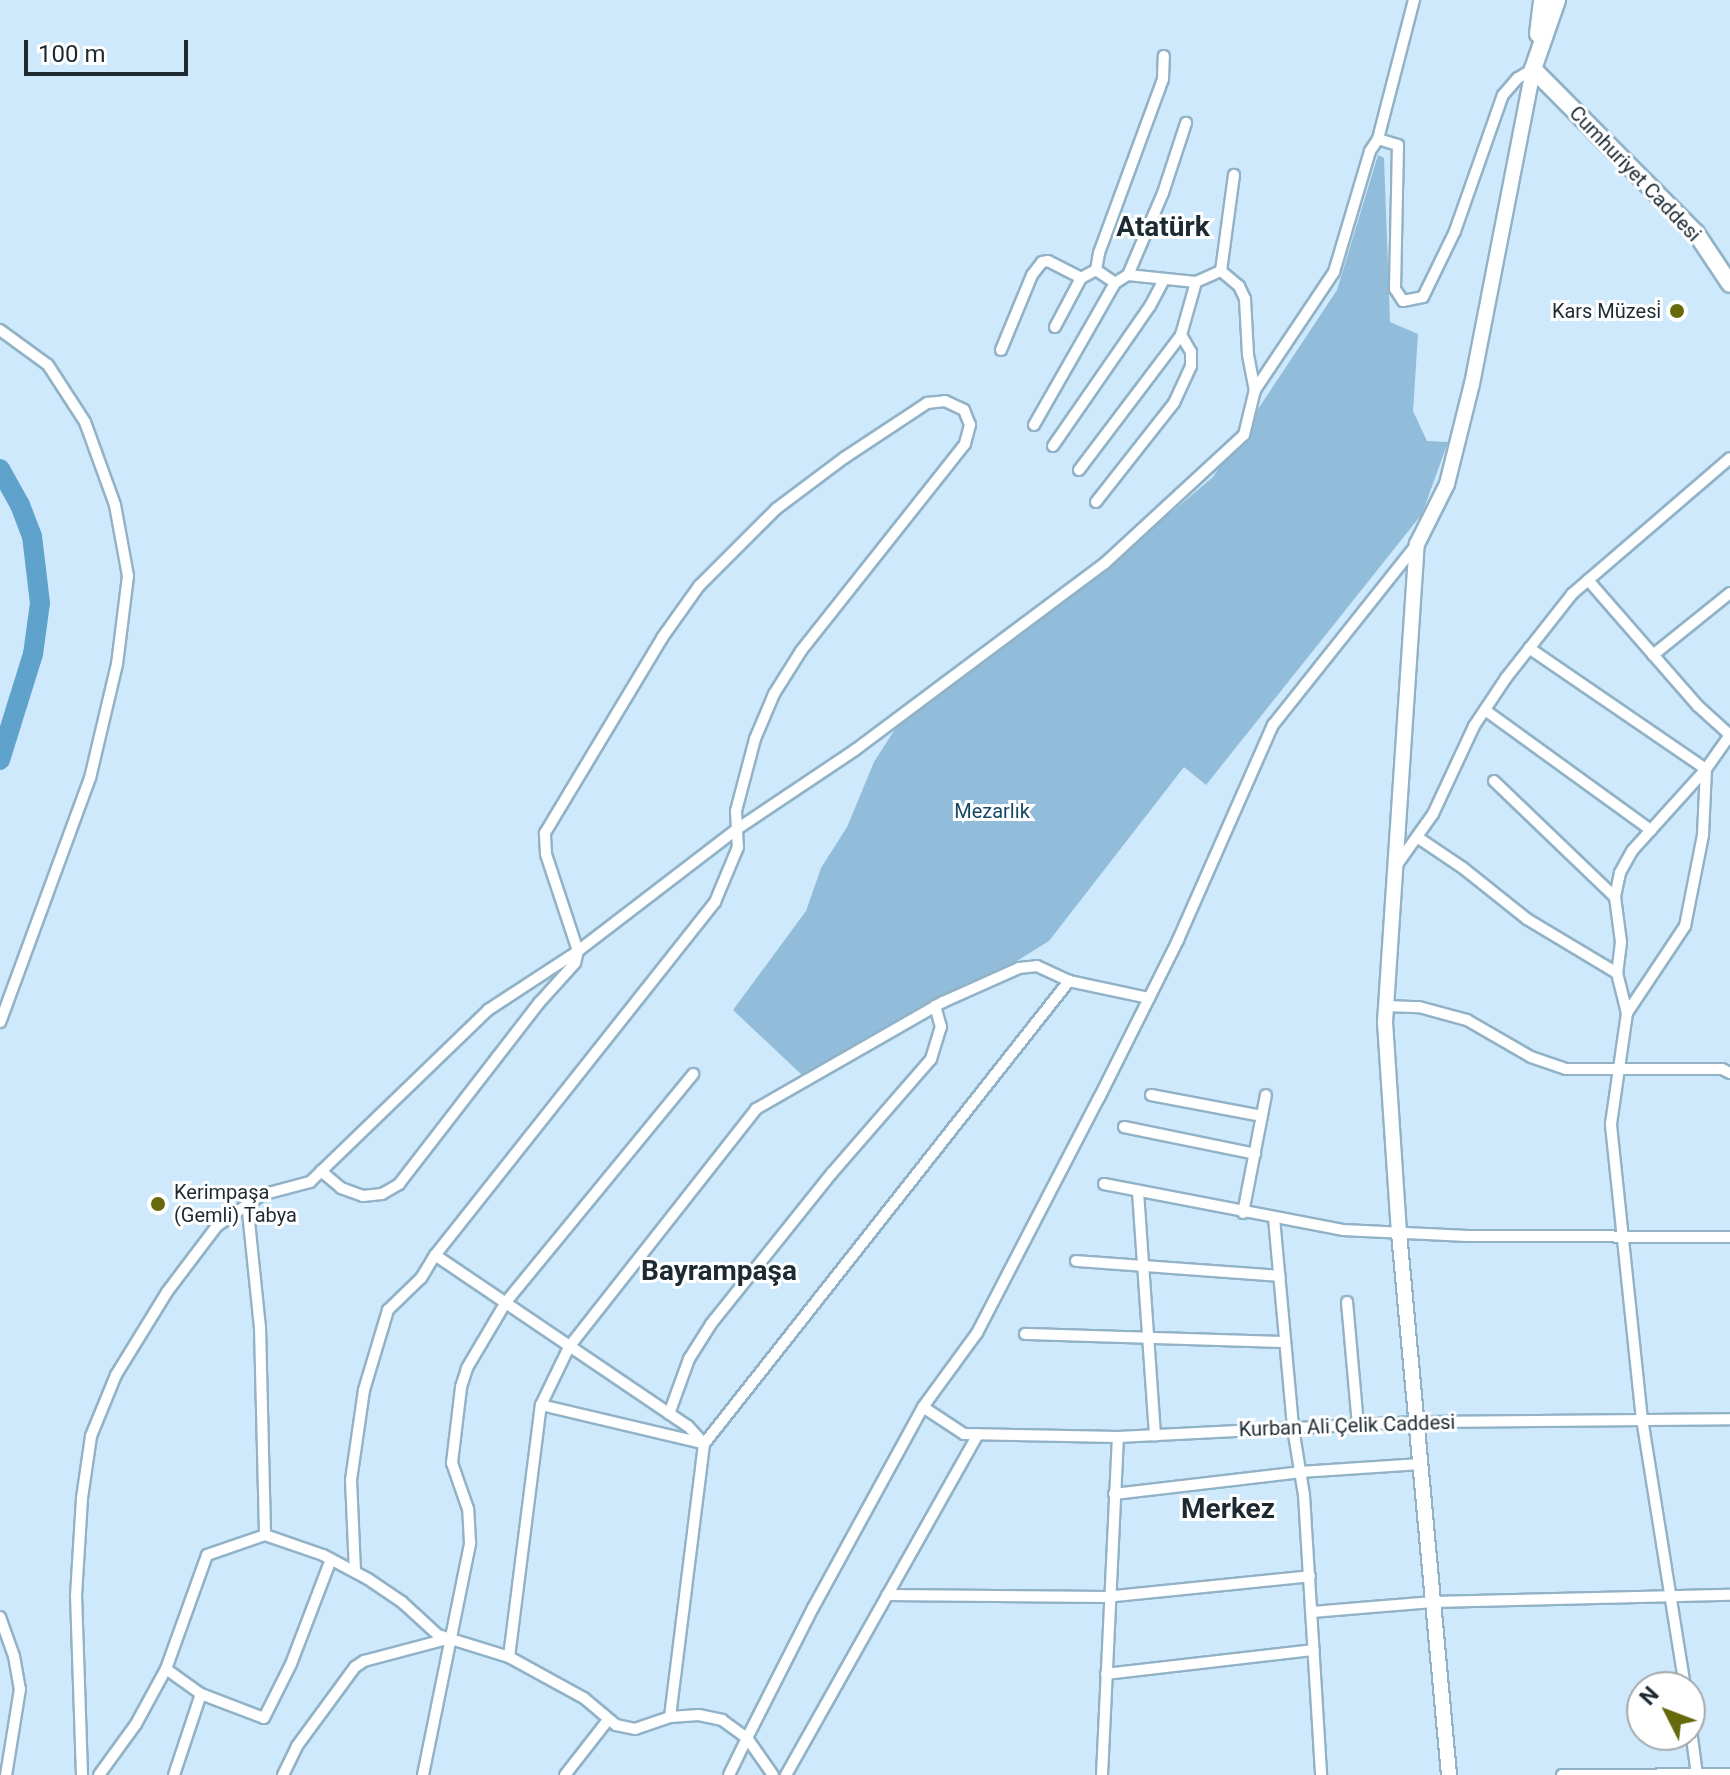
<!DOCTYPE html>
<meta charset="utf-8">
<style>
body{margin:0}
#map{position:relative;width:1730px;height:1775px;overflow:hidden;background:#cee9fb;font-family:Roboto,sans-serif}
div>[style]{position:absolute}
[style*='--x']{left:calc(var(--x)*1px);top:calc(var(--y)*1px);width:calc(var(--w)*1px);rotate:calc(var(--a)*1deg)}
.green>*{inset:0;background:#91bdda}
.river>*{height:20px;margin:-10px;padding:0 10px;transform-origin:10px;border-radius:10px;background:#5fa2cc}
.roads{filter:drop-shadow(2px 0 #91b2c7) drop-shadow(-2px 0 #91b2c7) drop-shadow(0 2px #91b2c7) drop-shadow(0 -2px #91b2c7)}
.street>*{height:10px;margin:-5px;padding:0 5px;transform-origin:5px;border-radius:5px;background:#fff}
.secondary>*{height:14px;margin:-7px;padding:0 7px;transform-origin:7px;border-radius:7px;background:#fff}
.primary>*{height:16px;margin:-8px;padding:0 8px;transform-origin:8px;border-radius:8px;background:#fff}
.dots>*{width:22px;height:22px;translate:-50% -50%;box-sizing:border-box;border:4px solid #fff;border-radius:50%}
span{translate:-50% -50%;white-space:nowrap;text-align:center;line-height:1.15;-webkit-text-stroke:6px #fff;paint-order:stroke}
.street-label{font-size:20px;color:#1d2a32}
.poi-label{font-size:20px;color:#1d2a32}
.right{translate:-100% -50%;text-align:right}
.left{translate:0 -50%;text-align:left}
.park-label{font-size:20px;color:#154a67}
.district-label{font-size:28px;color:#1d2a32;font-weight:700}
.north{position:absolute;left:1626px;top:1671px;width:80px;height:80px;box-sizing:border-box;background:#fff;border:2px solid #a5aaad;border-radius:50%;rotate:312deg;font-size:22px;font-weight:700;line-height:32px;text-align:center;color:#1d2a32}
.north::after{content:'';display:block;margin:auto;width:28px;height:36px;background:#666a0b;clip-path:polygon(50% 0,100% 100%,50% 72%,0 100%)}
.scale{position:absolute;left:24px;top:40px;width:164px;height:36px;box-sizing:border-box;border:4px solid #1d2a32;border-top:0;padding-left:10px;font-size:24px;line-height:28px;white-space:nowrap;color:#1d2a32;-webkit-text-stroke:6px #fff;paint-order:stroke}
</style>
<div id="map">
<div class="green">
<i style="clip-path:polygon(1378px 155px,1384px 158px,1390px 322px,1418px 334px,1413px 411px,1427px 441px,1448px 442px,1422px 514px,1206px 785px,1184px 767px,1049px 941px,996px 974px,934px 1002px,802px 1075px,733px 1010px,806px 911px,821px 868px,847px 827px,874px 762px,899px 723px,1140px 539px,1213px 477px,1337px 290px)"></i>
</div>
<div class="river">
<i style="--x:0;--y:469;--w:41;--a:60.9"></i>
<i style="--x:20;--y:505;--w:33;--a:69"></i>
<i style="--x:32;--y:536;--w:67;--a:83.2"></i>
<i style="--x:40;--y:603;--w:51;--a:97.8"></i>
<i style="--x:33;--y:654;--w:111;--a:107.3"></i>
</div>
<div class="roads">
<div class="street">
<i style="--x:1378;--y:139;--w:144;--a:-75.5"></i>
<i style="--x:1096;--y:270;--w:17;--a:-80"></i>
<i style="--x:1099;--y:253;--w:185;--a:-69.8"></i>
<i style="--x:1163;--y:79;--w:23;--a:-88"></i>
<i style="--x:1096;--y:270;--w:23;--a:34"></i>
<i style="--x:1221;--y:271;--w:23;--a:40"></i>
<i style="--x:1239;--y:286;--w:14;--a:65"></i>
<i style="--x:1245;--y:299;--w:56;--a:86.9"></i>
<i style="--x:1248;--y:355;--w:36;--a:79"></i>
<i style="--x:1221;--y:271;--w:97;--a:-82.3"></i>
<i style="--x:1128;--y:275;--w:89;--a:-66.9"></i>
<i style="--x:1163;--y:193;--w:74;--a:-71.8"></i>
<i style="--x:1055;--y:327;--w:55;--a:-62"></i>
<i style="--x:1081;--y:278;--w:17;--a:-28"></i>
<i style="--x:0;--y:330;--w:59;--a:36.1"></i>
<i style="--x:48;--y:365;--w:68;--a:57"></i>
<i style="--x:85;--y:422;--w:88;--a:70.1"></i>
<i style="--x:115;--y:505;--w:72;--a:79.6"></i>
<i style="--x:128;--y:576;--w:89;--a:97.1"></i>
<i style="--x:117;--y:664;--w:117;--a:103.3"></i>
<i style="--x:90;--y:778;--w:260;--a:110.2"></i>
<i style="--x:1001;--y:350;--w:81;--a:-67.5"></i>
<i style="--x:1032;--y:275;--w:16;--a:-52"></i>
<i style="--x:1042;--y:262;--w:6;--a:-9"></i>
<i style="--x:1048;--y:261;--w:37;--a:27"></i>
<i style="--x:1034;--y:425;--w:163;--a:-60.3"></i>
<i style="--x:1115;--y:283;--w:15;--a:-32"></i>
<i style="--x:1128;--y:275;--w:68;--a:5.9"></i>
<i style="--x:1196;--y:282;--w:27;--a:-24"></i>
<i style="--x:1053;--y:446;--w:170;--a:-55.3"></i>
<i style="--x:1150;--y:306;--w:30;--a:-62"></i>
<i style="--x:1079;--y:470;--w:169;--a:-52.9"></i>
<i style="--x:1096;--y:502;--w:126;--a:-51.8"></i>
<i style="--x:1174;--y:403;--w:41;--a:-65.3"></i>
<i style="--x:1191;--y:366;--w:14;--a:-90"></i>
<i style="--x:1191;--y:352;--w:20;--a:-120"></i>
<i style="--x:1181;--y:335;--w:55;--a:-74.2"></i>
<i style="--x:1588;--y:580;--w:167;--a:48.9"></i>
<i style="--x:1698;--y:706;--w:43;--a:42.2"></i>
<i style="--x:1529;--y:648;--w:214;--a:34.4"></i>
<i style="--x:1706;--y:769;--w:110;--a:132.1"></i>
<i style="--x:1632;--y:851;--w:25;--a:119"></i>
<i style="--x:1620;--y:873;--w:25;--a:102"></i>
<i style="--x:1615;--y:897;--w:45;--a:82.4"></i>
<i style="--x:1621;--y:942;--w:31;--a:97"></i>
<i style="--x:1617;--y:973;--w:41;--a:76"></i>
<i style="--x:1653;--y:655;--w:99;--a:-38.8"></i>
<i style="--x:1485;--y:710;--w:205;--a:35.9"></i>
<i style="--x:1494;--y:781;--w:168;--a:43.8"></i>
<i style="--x:1417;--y:837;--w:55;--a:34"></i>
<i style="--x:1463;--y:868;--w:82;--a:38.6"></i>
<i style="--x:1527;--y:919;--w:105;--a:31"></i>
<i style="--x:1396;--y:866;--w:64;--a:-54.6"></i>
<i style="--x:1433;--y:814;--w:97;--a:-65"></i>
<i style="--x:1474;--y:726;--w:58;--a:-56.3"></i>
<i style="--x:1506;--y:678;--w:107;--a:-51.8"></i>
<i style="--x:1572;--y:594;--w:208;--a:-40.7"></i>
<i style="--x:1386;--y:1006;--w:33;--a:2"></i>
<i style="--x:1419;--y:1007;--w:50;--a:15.2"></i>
<i style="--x:1467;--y:1020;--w:74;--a:30"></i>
<i style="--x:1531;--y:1057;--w:37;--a:19"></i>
<i style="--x:1566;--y:1069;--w:156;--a:0"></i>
<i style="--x:1722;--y:1069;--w:9;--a:27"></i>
<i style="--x:1151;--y:1095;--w:113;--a:10.7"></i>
<i style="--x:1124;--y:1127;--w:134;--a:11.6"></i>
<i style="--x:321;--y:1171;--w:26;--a:40"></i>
<i style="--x:341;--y:1188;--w:23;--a:20"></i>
<i style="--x:363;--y:1196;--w:19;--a:-6"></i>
<i style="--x:382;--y:1194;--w:20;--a:-30"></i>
<i style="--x:399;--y:1184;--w:229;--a:-52.3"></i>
<i style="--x:539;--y:1003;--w:54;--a:-48"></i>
<i style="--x:575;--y:963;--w:12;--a:-76"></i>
<i style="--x:578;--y:951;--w:102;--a:-108.3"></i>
<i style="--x:546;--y:854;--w:21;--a:-93"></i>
<i style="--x:545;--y:833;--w:227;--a:-59"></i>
<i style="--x:662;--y:638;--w:64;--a:-54.6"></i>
<i style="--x:699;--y:586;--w:109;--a:-45"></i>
<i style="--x:776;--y:509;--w:85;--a:-36.9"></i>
<i style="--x:844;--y:458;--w:100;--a:-33.5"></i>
<i style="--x:927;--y:403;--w:18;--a:-6"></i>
<i style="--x:945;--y:401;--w:21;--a:25"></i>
<i style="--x:964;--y:410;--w:16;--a:68"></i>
<i style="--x:970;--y:425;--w:20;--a:105"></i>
<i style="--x:965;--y:444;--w:264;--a:128.4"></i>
<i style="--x:801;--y:651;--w:51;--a:122.1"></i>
<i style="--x:774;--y:694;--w:49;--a:112.9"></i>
<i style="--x:755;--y:739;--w:74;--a:104.8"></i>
<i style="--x:736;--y:811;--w:36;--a:87"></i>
<i style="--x:738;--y:847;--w:60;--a:112.7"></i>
<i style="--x:715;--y:902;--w:451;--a:128.4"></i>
<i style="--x:435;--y:1255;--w:27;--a:121"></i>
<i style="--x:421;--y:1278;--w:46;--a:135.9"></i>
<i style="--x:388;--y:1310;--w:84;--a:106.7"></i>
<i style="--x:364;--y:1390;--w:91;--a:98.2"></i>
<i style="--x:351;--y:1480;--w:92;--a:87.5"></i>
<i style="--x:1104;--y:1184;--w:243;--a:10.9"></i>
<i style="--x:1343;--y:1230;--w:125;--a:2.7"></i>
<i style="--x:1468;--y:1236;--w:262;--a:0.2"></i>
<i style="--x:1138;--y:1192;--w:244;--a:86"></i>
<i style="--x:247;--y:1202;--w:127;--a:84.1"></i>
<i style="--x:260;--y:1328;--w:207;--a:88.6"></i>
<i style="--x:1243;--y:1213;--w:120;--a:-79"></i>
<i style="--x:1274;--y:1218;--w:211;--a:84.8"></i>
<i style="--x:1293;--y:1428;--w:68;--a:80.7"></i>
<i style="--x:1304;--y:1495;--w:281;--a:86.5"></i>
<i style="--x:435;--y:1255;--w:305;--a:34.1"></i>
<i style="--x:688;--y:1426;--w:24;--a:48"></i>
<i style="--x:1076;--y:1261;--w:204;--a:4.2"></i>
<i style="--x:1347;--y:1302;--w:123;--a:84.9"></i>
<i style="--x:1025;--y:1334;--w:260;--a:1.8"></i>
<i style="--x:541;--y:1405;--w:165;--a:13.3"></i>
<i style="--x:923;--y:1407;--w:49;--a:33.4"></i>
<i style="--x:964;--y:1434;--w:154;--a:1.1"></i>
<i style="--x:1118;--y:1437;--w:299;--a:-2.9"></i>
<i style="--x:1417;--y:1422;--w:313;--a:-0.5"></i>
<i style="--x:669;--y:1414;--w:59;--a:-70"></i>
<i style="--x:689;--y:1359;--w:41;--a:-57.8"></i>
<i style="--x:711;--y:1324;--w:193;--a:-51.3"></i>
<i style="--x:832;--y:1173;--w:151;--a:-49"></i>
<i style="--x:931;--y:1059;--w:34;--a:-73"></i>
<i style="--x:941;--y:1027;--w:22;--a:-106"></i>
<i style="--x:1114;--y:1494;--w:187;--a:-6.7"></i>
<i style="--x:1300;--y:1472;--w:121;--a:-3.8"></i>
<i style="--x:887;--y:1595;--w:218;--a:0.5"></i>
<i style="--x:1105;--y:1597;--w:206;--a:-5.8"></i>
<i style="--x:1312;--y:1612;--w:121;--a:-4.7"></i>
<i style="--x:1433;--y:1602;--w:297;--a:-1.4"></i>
<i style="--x:0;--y:1617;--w:41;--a:70.3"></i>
<i style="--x:14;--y:1656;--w:34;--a:80"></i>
<i style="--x:20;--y:1689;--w:87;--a:99.2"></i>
<i style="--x:509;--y:1657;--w:254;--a:-82.8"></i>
<i style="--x:541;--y:1405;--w:64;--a:-64.2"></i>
<i style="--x:569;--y:1347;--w:303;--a:-51.8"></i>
<i style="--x:756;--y:1109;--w:215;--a:-29.8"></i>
<i style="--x:943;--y:1002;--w:83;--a:-24.1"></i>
<i style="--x:1019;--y:968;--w:18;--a:-6"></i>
<i style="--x:1037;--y:966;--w:35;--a:25"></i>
<i style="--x:1069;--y:981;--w:82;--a:12"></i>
<i style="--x:166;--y:1669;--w:43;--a:35.5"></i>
<i style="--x:201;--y:1694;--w:67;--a:20.9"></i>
<i style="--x:264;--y:1718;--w:60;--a:-63.4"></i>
<i style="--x:291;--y:1664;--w:112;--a:-69.1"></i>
<i style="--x:1106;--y:1674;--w:209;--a:-6.6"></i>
<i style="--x:1685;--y:1687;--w:270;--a:-99.1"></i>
<i style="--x:1642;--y:1420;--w:298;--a:-96"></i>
<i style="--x:1611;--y:1124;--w:112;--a:-81.8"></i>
<i style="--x:1627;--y:1013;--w:105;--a:-56.3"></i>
<i style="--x:1685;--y:926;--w:93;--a:-78.8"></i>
<i style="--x:1703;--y:835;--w:66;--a:-87.4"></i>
<i style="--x:1706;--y:769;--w:42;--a:-54.8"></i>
<i style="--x:670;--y:1717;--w:275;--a:-82.9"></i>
<i style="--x:704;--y:1444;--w:590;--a:-51.75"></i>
<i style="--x:1690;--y:1723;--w:52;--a:82.3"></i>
<i style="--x:82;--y:1775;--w:179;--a:-91.9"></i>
<i style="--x:76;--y:1596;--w:98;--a:-86.5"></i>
<i style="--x:82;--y:1498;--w:63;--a:-81.7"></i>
<i style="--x:91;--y:1436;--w:66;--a:-67.7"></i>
<i style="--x:116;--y:1375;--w:97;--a:-58.4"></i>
<i style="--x:167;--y:1292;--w:83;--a:-52.9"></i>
<i style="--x:217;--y:1226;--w:54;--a:-35.2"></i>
<i style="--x:261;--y:1195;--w:51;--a:-14.9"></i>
<i style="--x:310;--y:1182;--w:248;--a:-44"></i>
<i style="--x:488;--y:1010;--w:108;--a:-33.2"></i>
<i style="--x:578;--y:951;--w:200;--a:-37.5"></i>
<i style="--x:737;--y:829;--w:142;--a:-33.8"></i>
<i style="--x:855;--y:750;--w:311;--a:-36.8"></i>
<i style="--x:1104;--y:564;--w:190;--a:-42.7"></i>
<i style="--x:1244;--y:435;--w:46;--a:-76.3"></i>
<i style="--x:1255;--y:390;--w:142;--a:-56.2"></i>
<i style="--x:1334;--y:272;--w:126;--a:-73.4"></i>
<i style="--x:1370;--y:151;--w:14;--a:-56"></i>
<i style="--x:1378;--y:139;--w:21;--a:17"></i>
<i style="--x:1398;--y:145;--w:144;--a:91.2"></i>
<i style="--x:1395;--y:289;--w:14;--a:56"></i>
<i style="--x:1403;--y:301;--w:20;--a:-11"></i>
<i style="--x:1423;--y:297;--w:73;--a:-64.1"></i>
<i style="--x:1455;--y:231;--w:144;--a:-70.6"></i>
<i style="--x:1503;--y:95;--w:23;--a:-49"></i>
<i style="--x:1518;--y:78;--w:17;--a:-31"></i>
<i style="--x:99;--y:1775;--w:63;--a:-54"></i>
<i style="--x:136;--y:1724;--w:63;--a:-61.4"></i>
<i style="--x:166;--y:1669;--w:121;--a:-70.2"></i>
<i style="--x:207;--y:1555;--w:61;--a:-19"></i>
<i style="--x:265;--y:1535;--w:61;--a:19"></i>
<i style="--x:323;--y:1555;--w:51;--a:28.1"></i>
<i style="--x:368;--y:1579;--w:41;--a:34.1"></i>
<i style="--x:402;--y:1602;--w:49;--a:42.5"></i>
<i style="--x:438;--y:1635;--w:74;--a:17.2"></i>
<i style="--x:509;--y:1657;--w:85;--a:28.7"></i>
<i style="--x:584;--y:1698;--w:42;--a:40.2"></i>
<i style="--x:616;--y:1725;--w:19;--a:12"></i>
<i style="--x:635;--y:1729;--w:37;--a:-19"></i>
<i style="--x:670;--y:1717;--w:29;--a:-4"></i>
<i style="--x:699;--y:1715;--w:24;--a:12"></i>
<i style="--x:722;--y:1720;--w:31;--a:36"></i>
<i style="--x:747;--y:1738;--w:146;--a:-63.1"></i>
<i style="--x:813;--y:1608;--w:229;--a:-61.3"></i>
<i style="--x:923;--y:1407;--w:92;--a:-53.9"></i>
<i style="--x:977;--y:1333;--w:265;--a:-62.6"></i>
<i style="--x:1099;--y:1098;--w:177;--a:-63.4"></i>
<i style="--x:1178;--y:940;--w:235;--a:-66.2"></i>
<i style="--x:1273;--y:725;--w:231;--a:-51.5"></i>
<i style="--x:174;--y:1775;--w:85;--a:-71.6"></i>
<i style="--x:283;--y:1775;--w:32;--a:-64"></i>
<i style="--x:297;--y:1746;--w:98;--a:-53.7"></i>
<i style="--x:355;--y:1667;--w:11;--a:-34"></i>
<i style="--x:364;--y:1661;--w:86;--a:-14.8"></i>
<i style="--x:423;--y:1775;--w:237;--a:-78.5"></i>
<i style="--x:470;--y:1543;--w:34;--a:-93"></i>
<i style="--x:468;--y:1509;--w:49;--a:-109.2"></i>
<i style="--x:452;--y:1463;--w:77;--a:-83.2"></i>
<i style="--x:461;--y:1387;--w:20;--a:-72"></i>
<i style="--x:467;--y:1368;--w:77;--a:-59.4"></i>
<i style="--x:506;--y:1302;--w:295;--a:-50.6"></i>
<i style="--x:565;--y:1775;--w:70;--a:-52"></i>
<i style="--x:729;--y:1775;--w:41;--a:-64.1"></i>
<i style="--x:747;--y:1738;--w:45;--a:54.9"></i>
<i style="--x:786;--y:1775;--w:391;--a:-60.6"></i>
<i style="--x:1102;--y:1775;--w:338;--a:-87.3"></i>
<i style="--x:1562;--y:1775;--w:168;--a:-0.3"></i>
</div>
<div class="secondary">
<i style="--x:1449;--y:1775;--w:544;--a:-95.27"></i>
<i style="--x:1399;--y:1233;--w:211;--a:-93.8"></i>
<i style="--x:1385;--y:1022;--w:479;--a:-86.2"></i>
<i style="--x:1417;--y:544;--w:67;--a:-63.4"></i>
<i style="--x:1447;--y:484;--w:103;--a:-76"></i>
<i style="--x:1472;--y:384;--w:321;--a:-79"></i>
</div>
<div class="primary">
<i style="--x:1538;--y:34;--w:34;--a:-83"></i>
<i style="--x:1533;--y:69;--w:231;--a:45.2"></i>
<i style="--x:1696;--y:233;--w:61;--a:56.3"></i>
<i style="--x:1533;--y:69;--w:73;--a:-70.8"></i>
</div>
</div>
<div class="dots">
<i style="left:1677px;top:311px;background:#666a0b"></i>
<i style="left:158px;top:1204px;background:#666a0b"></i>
</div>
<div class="street-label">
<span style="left:1635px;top:174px;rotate:46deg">Cumhuriyet Caddesi</span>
<span style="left:1347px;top:1426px;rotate:-2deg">Kurban Ali Çelik Caddesi</span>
</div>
<div class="poi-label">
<span class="right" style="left:1661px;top:311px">Kars Müzesi̇</span>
<span class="left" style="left:174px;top:1204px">Kerimpaşa<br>(Gemli) Tabya</span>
</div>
<div class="park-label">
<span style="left:992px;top:811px">Mezarlık</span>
</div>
<div class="district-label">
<span style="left:1163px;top:227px">Atatürk</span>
<span style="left:719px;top:1271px">Bayrampaşa</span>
<span style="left:1228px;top:1509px">Merkez</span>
</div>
<div class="north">N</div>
<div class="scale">100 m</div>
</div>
